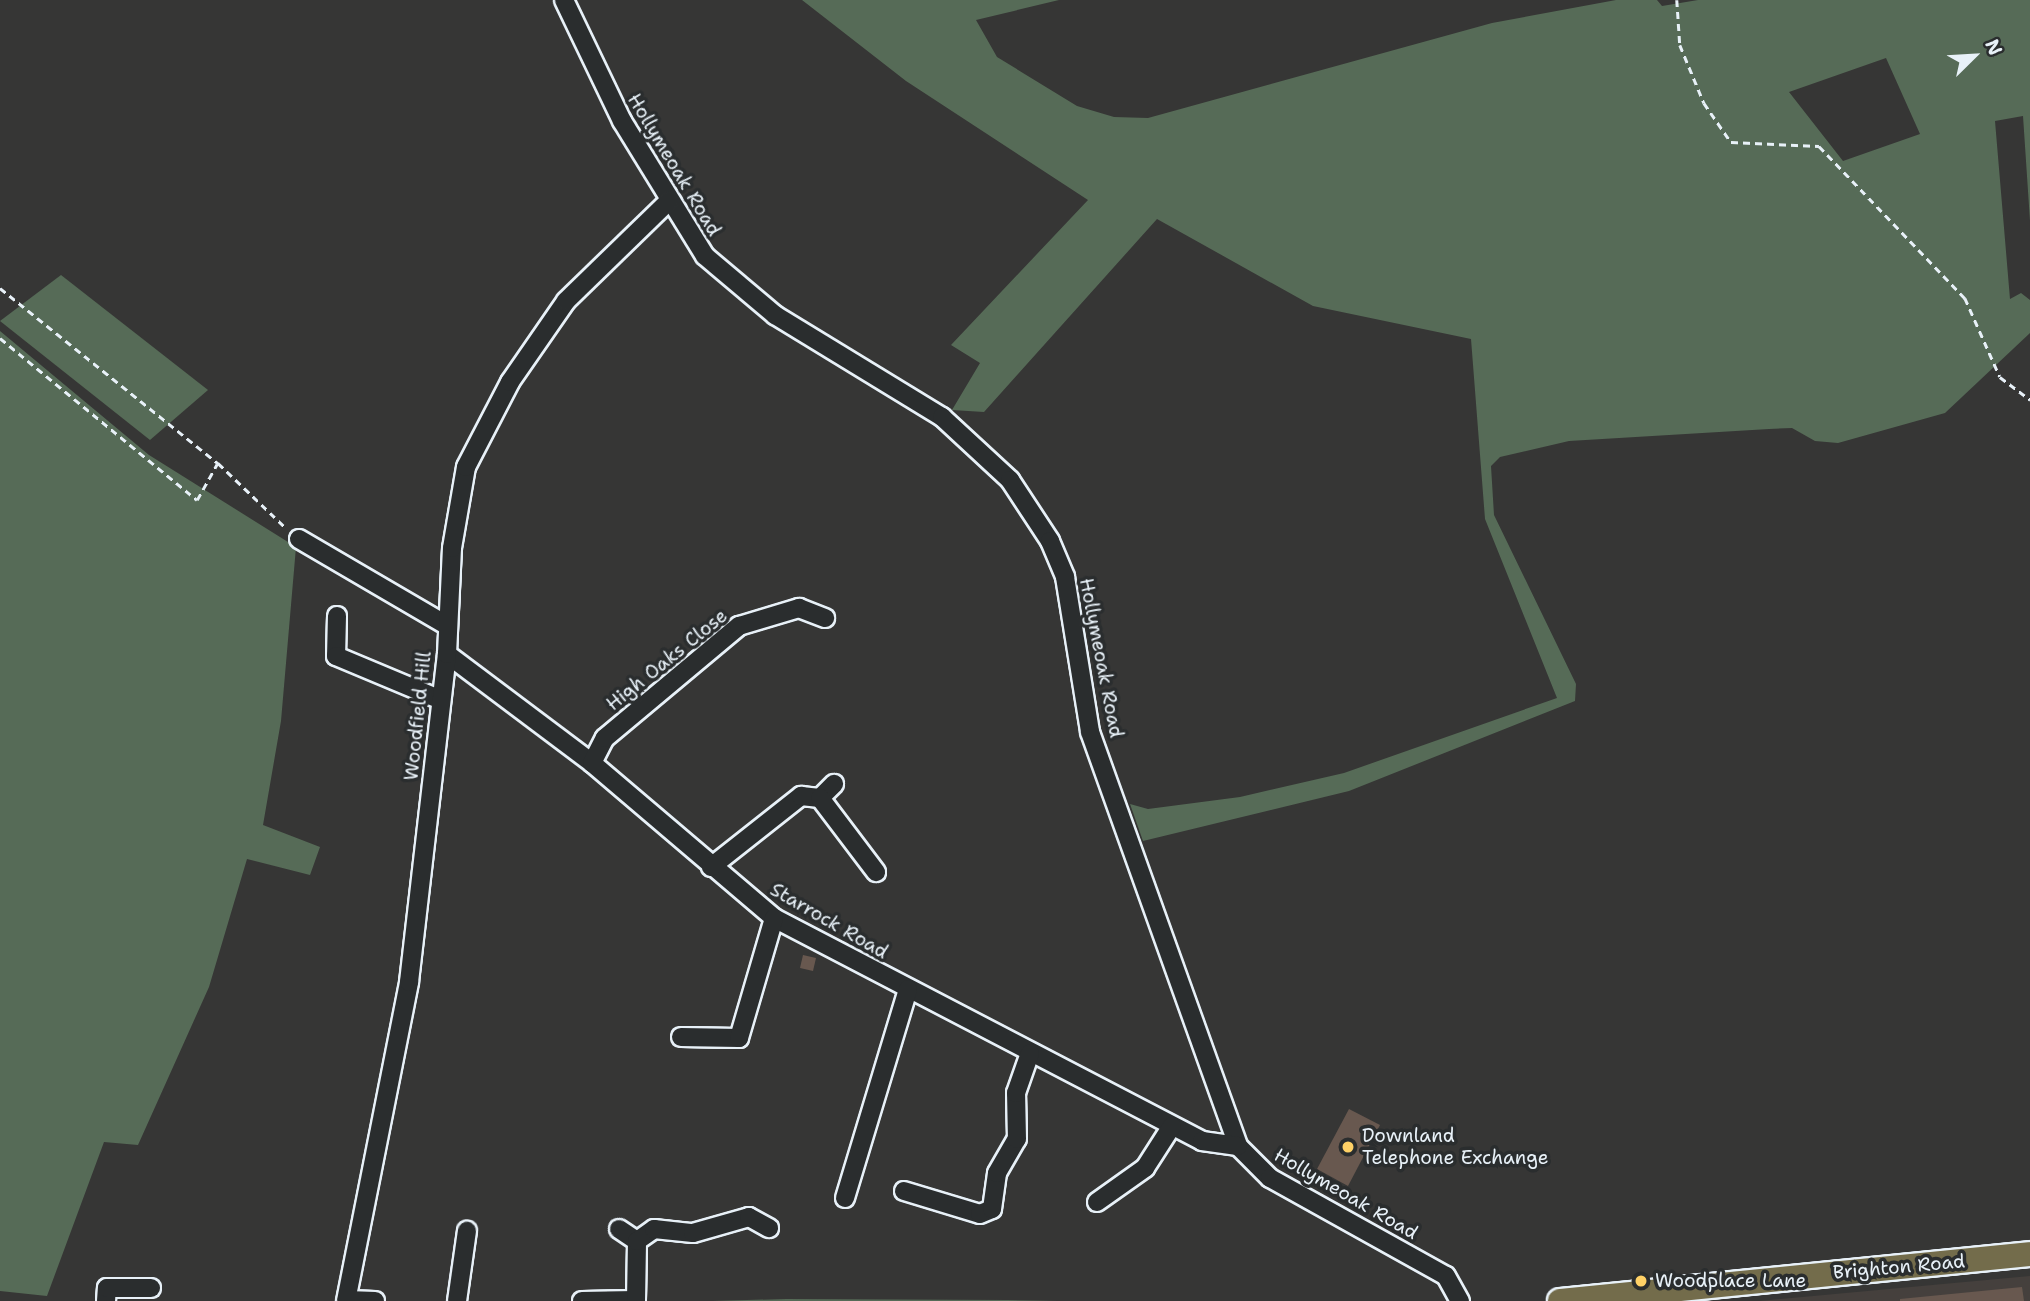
<!DOCTYPE html>
<style>
body{margin:0}
#map{position:relative;width:2030px;height:1301px;overflow:hidden;background:#363635;font-family:"Shantell Sans",sans-serif}
div>[style]{position:absolute}
[style*='--x']{left:calc(var(--x)*1px);top:calc(var(--y)*1px);width:calc(var(--w)*1px);rotate:calc(var(--a)*1deg)}
.built>*{inset:0;background:#45403d}
.green>*{inset:0;background:#566b57}
.building>*{inset:0;background:#68584f}
.path>*{height:2.5px;margin-top:-1.25px;transform-origin:0;background:repeating-linear-gradient(90deg,#e8f1f8 0 7px,transparent 0 12px)}
.roads{filter:drop-shadow(2px 0 #e8f1f8) drop-shadow(-2px 0 #e8f1f8) drop-shadow(0 2px #e8f1f8) drop-shadow(0 -2px #e8f1f8)}
.minor>*{height:18px;margin:-9px;padding:0 9px;transform-origin:9px;border-radius:9px;background:#2a2d2e}
.highway>*{height:24px;margin:-12px;padding:0 12px;transform-origin:12px;border-radius:12px;background:#736c4b}
.dots>*{width:19px;height:19px;translate:-50% -50%;box-sizing:border-box;border:4px solid #2a2d2e;border-radius:50%}
span{translate:-50% -50%;white-space:nowrap;text-align:center;line-height:1.15;-webkit-text-stroke:7px #2a2d2e;paint-order:stroke}
.street-label{font-size:19px;color:#e8f1f8}
.poi-label{font-size:19px;color:#e8f1f8}
.left{translate:0 -50%;text-align:left}
.north{position:absolute;left:1939px;top:21px;width:70px;height:70px;-webkit-text-stroke:5px #2a2d2e;paint-order:stroke;rotate:66deg;font-size:19px;font-weight:700;line-height:28px;text-align:center;color:#e8f1f8}
.north::after{content:'';display:block;margin:auto;width:24px;height:32px;background:#e8f1f8;clip-path:polygon(50% 0,100% 100%,50% 72%,0 100%)}
</style>
<div id="map">
<div class="built">
<i style="clip-path:polygon(2030px 1276px,2030px 1301px,1758px 1301px)"></i>
</div>
<div class="green">
<i style="clip-path:polygon(evenodd,802px 0,1059px 0,976px 20px,997px 57px,1077px 106px,1114px 117px,1148px 118px,1492px 23px,1616px 0,1657px 0,1662px 6px,1698px 0,2030px 0,2030px 221px,2023px 116px,1995px 121px,2010px 299px,2021px 293px,2030px 300px,2030px 333px,1945px 413px,1838px 443px,1815px 441px,1792px 428px,1769px 429px,1569px 441px,1500px 457px,1491px 466px,1494px 515px,1576px 684px,1575px 701px,1349px 791px,1143px 841px,1130px 804px,1148px 809px,1240px 797px,1344px 773px,1557px 698px,1485px 519px,1471px 339px,1313px 306px,1157px 219px,984px 412px,952px 410px,980px 363px,951px 345px,1088px 200px,906px 81px,802px 0,1886px 58px,1920px 134px,1843px 161px,1789px 92px,1886px 58px)"></i>
<i style="clip-path:polygon(61px 275px,208px 390px,150px 440px,0 321px)"></i>
<i style="clip-path:polygon(0 331px,149px 455px,296px 547px,281px 721px,263px 825px,320px 847px,310px 875px,247px 859px,209px 987px,138px 1145px,104px 1142px,47px 1296px,0 1291px)"></i>
<i style="clip-path:polygon(786px 1299px,1008px 1300px,1058px 1301px,712px 1301px)"></i>
</div>
<div class="building">
<i style="clip-path:polygon(803px 955px,816px 958px,813px 971px,800px 968px)"></i>
<i style="clip-path:polygon(1349px 1109px,1380px 1125px,1348px 1186px,1317px 1169px)"></i>
<i style="clip-path:polygon(2022px 1287px,2024px 1301px,1900px 1301px,1900px 1299px)"></i>
</div>
<div class="path">
<i style="--x:1677;--y:0;--w:45;--a:86.2"></i>
<i style="--x:1680;--y:45;--w:63;--a:67.5"></i>
<i style="--x:1704;--y:103;--w:47;--a:55.3"></i>
<i style="--x:1731;--y:142;--w:88;--a:2.6"></i>
<i style="--x:1819;--y:146;--w:211;--a:46.2"></i>
<i style="--x:1965;--y:298;--w:86;--a:66.1"></i>
<i style="--x:2000;--y:377;--w:38;--a:37"></i>
<i style="--x:0;--y:288;--w:280;--a:38.8"></i>
<i style="--x:218;--y:463;--w:94;--a:43.7"></i>
<i style="--x:0;--y:338;--w:255;--a:39.4"></i>
<i style="--x:197;--y:500;--w:41;--a:-60.9"></i>
</div>
<div class="roads">
<div class="minor">
<i style="--x:564;--y:0;--w:134;--a:64.4"></i>
<i style="--x:622;--y:121;--w:158;--a:58.4"></i>
<i style="--x:705;--y:256;--w:92;--a:40.1"></i>
<i style="--x:775;--y:315;--w:196;--a:31.4"></i>
<i style="--x:942;--y:417;--w:93;--a:42.8"></i>
<i style="--x:1010;--y:480;--w:73;--a:56.7"></i>
<i style="--x:1050;--y:541;--w:39;--a:67"></i>
<i style="--x:1065;--y:577;--w:157;--a:80.8"></i>
<i style="--x:1090;--y:732;--w:440;--a:70.3"></i>
<i style="--x:1238;--y:1146;--w:45;--a:45"></i>
<i style="--x:1270;--y:1178;--w:201;--a:29.1"></i>
<i style="--x:1446;--y:1276;--w:29;--a:61"></i>
<i style="--x:299;--y:539;--w:170;--a:30.3"></i>
<i style="--x:337;--y:616;--w:40;--a:91.4"></i>
<i style="--x:336;--y:656;--w:114;--a:22.7"></i>
<i style="--x:447;--y:654;--w:181;--a:36.9"></i>
<i style="--x:592;--y:763;--w:239;--a:40.4"></i>
<i style="--x:774;--y:918;--w:483;--a:27.5"></i>
<i style="--x:1202;--y:1141;--w:36;--a:8"></i>
<i style="--x:592;--y:763;--w:28;--a:-63"></i>
<i style="--x:605;--y:738;--w:175;--a:-39.9"></i>
<i style="--x:739;--y:626;--w:63;--a:-16.7"></i>
<i style="--x:799;--y:608;--w:28;--a:21"></i>
<i style="--x:820;--y:798;--w:20;--a:-45"></i>
<i style="--x:711;--y:867;--w:115;--a:-38.3"></i>
<i style="--x:801;--y:796;--w:19;--a:6"></i>
<i style="--x:820;--y:798;--w:93;--a:52.9"></i>
<i style="--x:681;--y:1037;--w:58;--a:1"></i>
<i style="--x:739;--y:1038;--w:125;--a:-73.7"></i>
<i style="--x:904;--y:1191;--w:79;--a:16.8"></i>
<i style="--x:980;--y:1214;--w:13;--a:-23"></i>
<i style="--x:992;--y:1209;--w:36;--a:-82"></i>
<i style="--x:997;--y:1173;--w:39;--a:-60"></i>
<i style="--x:1017;--y:1139;--w:46;--a:-91.2"></i>
<i style="--x:1016;--y:1093;--w:42;--a:-70.7"></i>
<i style="--x:845;--y:1198;--w:218;--a:-73.2"></i>
<i style="--x:1097;--y:1202;--w:59;--a:-35.3"></i>
<i style="--x:1145;--y:1168;--w:50;--a:-57.3"></i>
<i style="--x:619;--y:1229;--w:22;--a:34"></i>
<i style="--x:347;--y:1300;--w:28;--a:2"></i>
<i style="--x:106;--y:1301;--w:13;--a:-86"></i>
<i style="--x:107;--y:1288;--w:44;--a:0"></i>
<i style="--x:346;--y:1301;--w:325;--a:-78.8"></i>
<i style="--x:409;--y:982;--w:330;--a:-83.4"></i>
<i style="--x:447;--y:654;--w:106;--a:-87.3"></i>
<i style="--x:452;--y:548;--w:82;--a:-80.2"></i>
<i style="--x:466;--y:467;--w:96;--a:-62.6"></i>
<i style="--x:510;--y:382;--w:98;--a:-55.3"></i>
<i style="--x:566;--y:301;--w:144;--a:-44.2"></i>
<i style="--x:457;--y:1301;--w:71;--a:-81.9"></i>
<i style="--x:582;--y:1301;--w:54;--a:-1.1"></i>
<i style="--x:636;--y:1300;--w:59;--a:-89"></i>
<i style="--x:637;--y:1241;--w:21;--a:-35"></i>
<i style="--x:654;--y:1229;--w:39;--a:6"></i>
<i style="--x:693;--y:1233;--w:58;--a:-15.9"></i>
<i style="--x:749;--y:1217;--w:23;--a:29"></i>
</div>
<div class="highway">
<i style="--x:1560;--y:1301;--w:472;--a:-5.7"></i>
</div>
</div>
<div class="dots">
<i style="left:1348px;top:1147px;background:#ffd166"></i>
<i style="left:1641px;top:1281px;background:#ffd166"></i>
</div>
<div class="street-label">
<span style="left:674px;top:165px;rotate:59deg">Hollymeoak Road</span>
<span style="left:1101px;top:658px;rotate:79deg">Hollymeoak Road</span>
<span style="left:667px;top:660px;rotate:-39deg">High Oaks Close</span>
<span style="left:418px;top:716px;rotate:-84deg">Woodfield Hill</span>
<span style="left:829px;top:921px;rotate:30deg">Starrock Road</span>
<span style="left:1346px;top:1194px;rotate:30deg">Hollymeoak Road</span>
<span style="left:1899px;top:1267px;rotate:-5deg">Brighton Road</span>
</div>
<div class="poi-label">
<span class="left" style="left:1362px;top:1147px">Downland<br>Telephone Exchange</span>
<span class="left" style="left:1655px;top:1281px">Woodplace Lane</span>
</div>
<div class="north">N</div>
</div>
